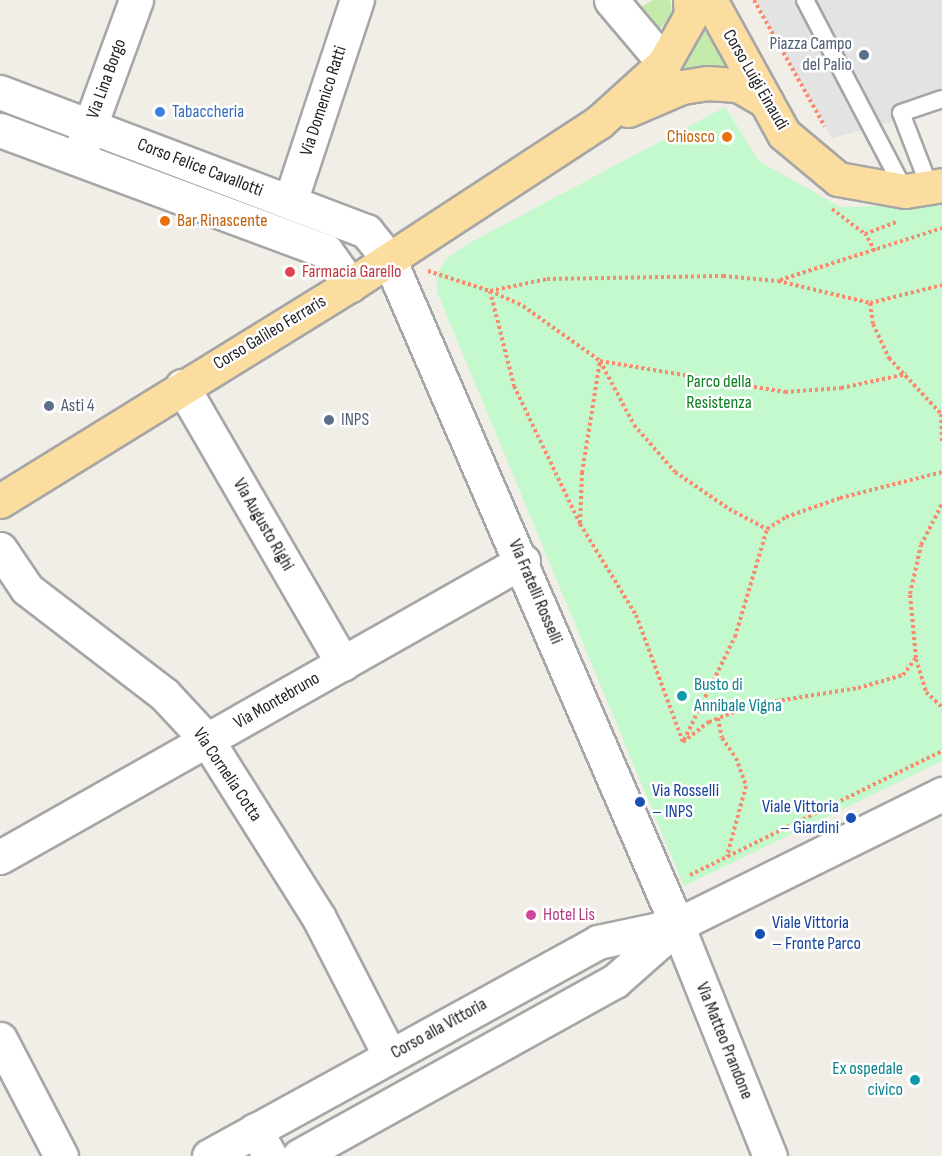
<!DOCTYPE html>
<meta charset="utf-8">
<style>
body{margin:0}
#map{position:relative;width:942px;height:1156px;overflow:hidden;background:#f0eee6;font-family:"Sofia Sans Condensed",sans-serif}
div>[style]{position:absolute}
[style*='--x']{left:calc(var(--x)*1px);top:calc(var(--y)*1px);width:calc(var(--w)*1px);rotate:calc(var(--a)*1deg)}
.grass>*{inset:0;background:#c4eaac}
.park>*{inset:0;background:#c3f9cd}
.parking>*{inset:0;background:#e3e3e3}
.path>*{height:4px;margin-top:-2px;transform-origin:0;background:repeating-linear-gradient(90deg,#f98a6e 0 3px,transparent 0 6px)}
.roads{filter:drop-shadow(2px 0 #a6a6a6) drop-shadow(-2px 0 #a6a6a6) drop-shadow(0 2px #a6a6a6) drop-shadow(0 -2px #a6a6a6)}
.service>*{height:16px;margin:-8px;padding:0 8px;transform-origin:8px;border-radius:8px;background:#fff}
.minor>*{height:33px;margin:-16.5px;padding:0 16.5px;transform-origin:16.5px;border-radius:16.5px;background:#fff}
.tertiary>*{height:33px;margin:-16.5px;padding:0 16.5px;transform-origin:16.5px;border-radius:16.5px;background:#fff}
.primary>*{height:33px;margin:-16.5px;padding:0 16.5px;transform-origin:16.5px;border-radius:16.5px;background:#fbdd9f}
.dots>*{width:16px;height:16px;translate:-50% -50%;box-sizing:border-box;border:3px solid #fff;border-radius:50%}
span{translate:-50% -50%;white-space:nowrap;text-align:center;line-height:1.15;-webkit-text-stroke:5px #fff;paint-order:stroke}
.service-label{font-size:18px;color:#4e5e75}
.right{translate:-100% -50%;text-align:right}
.left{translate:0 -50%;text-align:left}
.street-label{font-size:18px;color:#1f1f1f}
.shop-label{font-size:18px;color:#366cbe}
.food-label{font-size:18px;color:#c56008}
.health-label{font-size:18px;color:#be3a42}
.park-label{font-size:18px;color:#0c7f21}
.culture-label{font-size:18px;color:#0d838f}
.transit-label{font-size:18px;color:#164399}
.hotel-label{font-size:18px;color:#b23c85}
</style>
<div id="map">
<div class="grass">
<i style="clip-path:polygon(653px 0,670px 0,671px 4px,672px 15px,657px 32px,641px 7px)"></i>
<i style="clip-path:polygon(704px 11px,742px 79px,658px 85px,691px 50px)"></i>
</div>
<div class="park">
<i style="clip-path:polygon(725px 107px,759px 161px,840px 207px,942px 204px,942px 761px,684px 886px,437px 292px,437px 274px,446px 259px,466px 245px)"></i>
</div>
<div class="parking">
<i style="clip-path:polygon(755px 0,942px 0,942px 109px,832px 138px)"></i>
</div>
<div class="path">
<i style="--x:754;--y:0;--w:145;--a:60.8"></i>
<i style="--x:832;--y:209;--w:41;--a:37.1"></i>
<i style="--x:875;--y:251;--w:20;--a:-120"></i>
<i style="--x:865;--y:234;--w:33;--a:-21"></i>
<i style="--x:428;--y:271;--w:65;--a:17.9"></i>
<i style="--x:490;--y:291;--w:98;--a:75.8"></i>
<i style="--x:514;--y:386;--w:153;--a:64.4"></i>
<i style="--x:580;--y:524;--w:107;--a:58.4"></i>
<i style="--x:636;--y:615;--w:135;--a:69.7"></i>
<i style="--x:683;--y:742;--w:33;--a:-38"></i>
<i style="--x:709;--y:722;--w:46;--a:-21.6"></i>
<i style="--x:752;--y:705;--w:107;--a:-9.1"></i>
<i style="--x:858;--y:688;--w:47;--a:-16.1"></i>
<i style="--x:903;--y:675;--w:21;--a:-53"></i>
<i style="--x:916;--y:658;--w:64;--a:-95.4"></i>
<i style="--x:910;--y:594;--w:50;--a:-77.3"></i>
<i style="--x:921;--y:545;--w:46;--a:-62.9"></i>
<i style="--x:780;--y:280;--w:170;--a:-17.8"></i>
<i style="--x:490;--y:291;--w:58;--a:-11.9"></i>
<i style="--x:547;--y:279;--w:176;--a:-1"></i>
<i style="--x:723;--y:276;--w:55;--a:5.2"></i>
<i style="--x:778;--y:281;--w:95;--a:13.4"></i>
<i style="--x:870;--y:303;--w:74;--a:-14"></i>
<i style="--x:490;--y:291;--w:36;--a:24"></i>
<i style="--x:523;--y:306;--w:95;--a:35.5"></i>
<i style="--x:600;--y:361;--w:72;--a:62"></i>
<i style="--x:634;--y:425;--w:62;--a:48.9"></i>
<i style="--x:675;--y:472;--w:65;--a:34.4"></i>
<i style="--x:729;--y:509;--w:43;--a:27.8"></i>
<i style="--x:870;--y:303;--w:21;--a:82"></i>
<i style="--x:873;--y:324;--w:38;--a:65"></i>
<i style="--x:889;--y:358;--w:76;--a:47.1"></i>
<i style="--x:941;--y:414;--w:29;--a:88"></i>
<i style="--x:580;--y:523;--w:50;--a:-87.7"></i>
<i style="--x:582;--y:473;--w:113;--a:-80.9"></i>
<i style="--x:600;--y:361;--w:188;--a:9.5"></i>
<i style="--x:785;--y:392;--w:56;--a:-4.1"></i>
<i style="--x:841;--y:388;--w:67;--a:-12"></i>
<i style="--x:916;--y:659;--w:34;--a:73"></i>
<i style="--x:926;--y:692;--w:22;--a:43"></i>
<i style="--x:718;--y:718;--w:20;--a:79"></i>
<i style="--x:722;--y:738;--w:24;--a:55"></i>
<i style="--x:736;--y:758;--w:30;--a:70"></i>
<i style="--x:746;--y:786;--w:73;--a:105.2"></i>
<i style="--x:684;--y:740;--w:115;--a:-63.7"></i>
<i style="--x:735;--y:637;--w:113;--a:-73.5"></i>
<i style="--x:767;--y:529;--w:22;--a:-32"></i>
<i style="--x:786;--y:517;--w:57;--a:-19.4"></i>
<i style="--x:840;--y:498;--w:105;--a:-14.3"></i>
<i style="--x:690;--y:875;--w:281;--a:-26.2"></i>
</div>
<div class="roads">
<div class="service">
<i style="--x:805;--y:0;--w:216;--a:62.4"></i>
<i style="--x:930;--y:188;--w:80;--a:-111.1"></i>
<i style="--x:901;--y:113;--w:43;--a:-18.9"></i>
</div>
<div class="minor">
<i style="--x:611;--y:0;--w:82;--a:49.9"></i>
<i style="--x:80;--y:153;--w:163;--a:-69.9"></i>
<i style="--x:290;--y:202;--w:213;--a:-71.7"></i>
<i style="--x:182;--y:386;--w:321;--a:59.9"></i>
<i style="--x:0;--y:549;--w:48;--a:56"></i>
<i style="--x:27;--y:589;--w:174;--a:37.5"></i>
<i style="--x:165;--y:695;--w:62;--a:47"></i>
<i style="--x:207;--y:740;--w:210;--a:57.8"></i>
<i style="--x:319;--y:918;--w:155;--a:62.8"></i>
<i style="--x:0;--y:857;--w:601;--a:-29.51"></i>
<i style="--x:677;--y:925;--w:249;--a:68.1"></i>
<i style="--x:0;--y:1039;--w:132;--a:62.5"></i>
<i style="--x:255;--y:1130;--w:30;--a:60"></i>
</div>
<div class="tertiary">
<i style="--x:0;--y:92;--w:392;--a:20.8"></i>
<i style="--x:366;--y:231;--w:36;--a:51"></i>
<i style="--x:389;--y:259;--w:726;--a:66.61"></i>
<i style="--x:0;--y:130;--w:348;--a:20.4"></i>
<i style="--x:326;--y:251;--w:42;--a:54.8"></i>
<i style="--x:209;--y:1156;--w:444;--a:-28.8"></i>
<i style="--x:598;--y:942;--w:81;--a:-12.1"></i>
<i style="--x:677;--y:925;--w:296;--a:-26.3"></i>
<i style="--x:299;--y:1156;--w:361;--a:-29"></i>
<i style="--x:615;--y:981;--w:81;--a:-41.5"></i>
</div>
<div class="primary">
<i style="--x:710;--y:0;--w:153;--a:61.1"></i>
<i style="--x:784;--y:134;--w:70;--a:39.8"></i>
<i style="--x:838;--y:179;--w:68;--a:10.2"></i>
<i style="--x:905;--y:191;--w:37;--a:-9"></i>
<i style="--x:628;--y:110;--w:59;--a:-23.1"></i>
<i style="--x:682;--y:87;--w:25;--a:-9"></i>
<i style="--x:707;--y:83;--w:31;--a:4"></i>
<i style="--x:738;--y:85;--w:32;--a:30"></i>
<i style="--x:0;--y:501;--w:411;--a:-31.7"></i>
<i style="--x:350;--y:285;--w:298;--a:-33.2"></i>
<i style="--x:599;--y:122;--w:88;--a:-42.2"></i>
<i style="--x:664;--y:63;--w:55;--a:-60.6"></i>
<i style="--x:691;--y:15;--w:15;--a:-94"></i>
</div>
</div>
<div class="dots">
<i style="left:864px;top:55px;background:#5c6f8a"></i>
<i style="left:160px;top:112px;background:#3f7fe0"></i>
<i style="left:727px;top:137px;background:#e8710a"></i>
<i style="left:165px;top:221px;background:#e8710a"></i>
<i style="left:290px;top:272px;background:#e0444e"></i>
<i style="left:49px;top:406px;background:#5c6f8a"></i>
<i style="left:329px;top:420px;background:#5c6f8a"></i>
<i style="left:682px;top:696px;background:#0f9aa8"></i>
<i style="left:640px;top:802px;background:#1a4fb4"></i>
<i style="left:851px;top:818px;background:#1a4fb4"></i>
<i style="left:531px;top:915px;background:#d1479c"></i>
<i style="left:760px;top:934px;background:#1a4fb4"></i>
<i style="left:915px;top:1080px;background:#0f9aa8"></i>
</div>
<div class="service-label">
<span class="right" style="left:852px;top:55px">Piazza Campo<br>del Palio</span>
<span class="left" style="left:61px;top:406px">Asti 4</span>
<span class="left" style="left:341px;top:420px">INPS</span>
</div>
<div class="street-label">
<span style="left:107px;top:79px;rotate:-70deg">Via Lina Borgo</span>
<span style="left:755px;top:80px;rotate:60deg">Corso Luigi Einaudi</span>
<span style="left:324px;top:101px;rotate:-72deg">Via Domenico Ratti</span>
<span style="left:200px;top:168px;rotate:21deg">Corso Felice Cavallotti</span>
<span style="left:270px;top:333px;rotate:-31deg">Corso Galileo Ferraris</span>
<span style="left:263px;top:525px;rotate:60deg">Via Augusto Righi</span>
<span style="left:535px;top:592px;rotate:67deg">Via Fratelli Rosselli</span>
<span style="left:277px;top:701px;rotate:-30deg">Via Montebruno</span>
<span style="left:227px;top:775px;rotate:56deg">Via Cornelia Cotta</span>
<span style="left:439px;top:1029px;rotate:-29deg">Corso alla Vittoria</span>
<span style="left:724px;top:1041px;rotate:68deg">Via Matteo Prandone</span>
</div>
<div class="shop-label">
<span class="left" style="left:172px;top:112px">Tabaccheria</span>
</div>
<div class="food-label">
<span class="right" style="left:715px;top:137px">Chiosco</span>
<span class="left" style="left:177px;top:221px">Bar Rinascente</span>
</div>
<div class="health-label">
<span class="left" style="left:302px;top:272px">Farmacia Garello</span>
</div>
<div class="park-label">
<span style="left:719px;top:393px">Parco della<br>Resistenza</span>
</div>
<div class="culture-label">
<span class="left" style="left:694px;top:696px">Busto di<br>Annibale Vigna</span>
<span class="right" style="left:903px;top:1080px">Ex ospedale<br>civico</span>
</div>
<div class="transit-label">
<span class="left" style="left:652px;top:802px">Via Rosselli<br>– INPS</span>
<span class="right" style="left:839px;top:818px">Viale Vittoria<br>– Giardini</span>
<span class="left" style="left:772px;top:934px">Viale Vittoria<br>– Fronte Parco</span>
</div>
<div class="hotel-label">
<span class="left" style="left:543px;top:915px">Hotel Lis</span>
</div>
</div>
